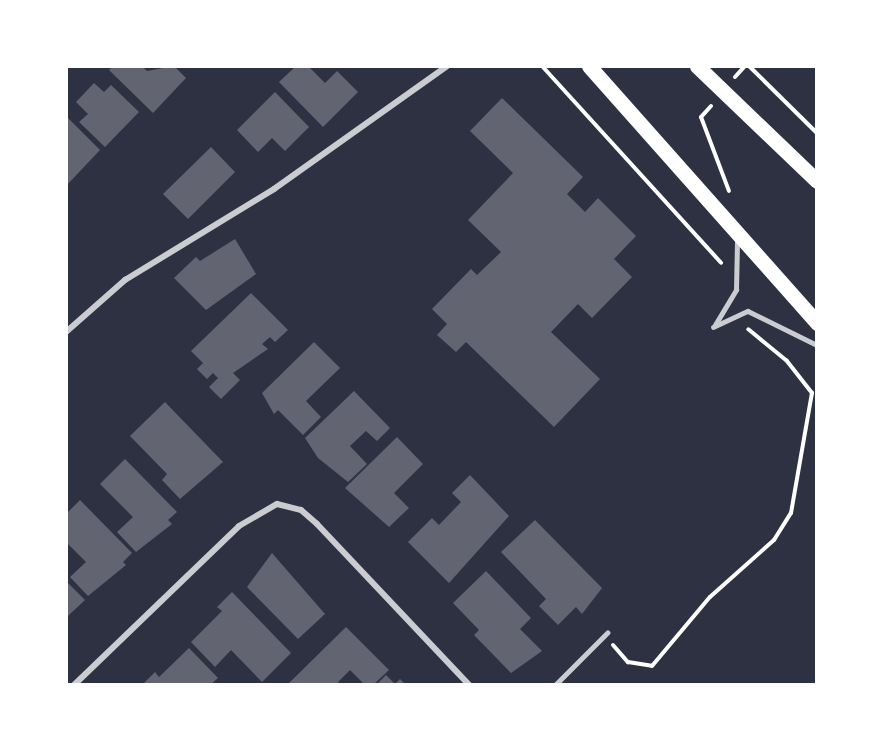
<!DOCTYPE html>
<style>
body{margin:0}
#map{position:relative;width:883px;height:751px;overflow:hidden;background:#2d3142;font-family:"IBM Plex Sans",sans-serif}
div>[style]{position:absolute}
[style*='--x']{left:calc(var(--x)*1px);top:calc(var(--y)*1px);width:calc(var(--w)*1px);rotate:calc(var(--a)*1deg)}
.building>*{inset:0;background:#626471}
.path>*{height:4px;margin:-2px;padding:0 2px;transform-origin:2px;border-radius:2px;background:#fff}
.service>*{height:4.5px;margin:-2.25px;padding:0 2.25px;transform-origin:2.25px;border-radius:2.25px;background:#caccd0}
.minor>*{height:6px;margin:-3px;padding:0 3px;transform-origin:3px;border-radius:3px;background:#caccd0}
.primary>*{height:15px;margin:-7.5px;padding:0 7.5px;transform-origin:7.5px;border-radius:7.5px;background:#fff}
span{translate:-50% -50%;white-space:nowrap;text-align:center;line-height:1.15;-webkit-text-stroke:6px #fff;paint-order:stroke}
.frame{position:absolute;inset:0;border:68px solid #fff;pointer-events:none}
</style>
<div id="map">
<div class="building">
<i style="clip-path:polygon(113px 66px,142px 66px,147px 71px,174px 66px,186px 78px,153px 113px,109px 70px)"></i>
<i style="clip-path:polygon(296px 66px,308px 66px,325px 83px,337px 71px,358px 92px,323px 127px,279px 82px)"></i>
<i style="clip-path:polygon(94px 83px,104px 92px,111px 85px,139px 112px,105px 147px,79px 122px,88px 114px,76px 102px)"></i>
<i style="clip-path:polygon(275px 92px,309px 127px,285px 151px,272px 138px,258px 152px,237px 130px)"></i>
<i style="clip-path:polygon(502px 98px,583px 177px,567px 194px,585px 212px,598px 198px,636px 236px,614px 259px,632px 277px,592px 318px,578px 304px,551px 332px,600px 379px,554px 427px,466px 342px,456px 352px,437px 335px,447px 324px,432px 309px,471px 269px,477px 275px,501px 252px,468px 220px,513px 173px,470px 131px)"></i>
<i style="clip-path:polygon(66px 116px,100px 150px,66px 186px)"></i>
<i style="clip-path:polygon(211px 147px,235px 172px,188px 219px,163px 194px)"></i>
<i style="clip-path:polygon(235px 239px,256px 274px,206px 310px,174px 278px,196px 257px,200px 261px)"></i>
<i style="clip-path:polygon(251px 293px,288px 330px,275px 342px,270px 337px,262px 344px,268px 349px,233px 373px,240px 380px,221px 399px,209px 387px,218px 378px,213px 373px,207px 379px,197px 369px,203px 363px,191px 351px)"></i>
<i style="clip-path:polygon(314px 342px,340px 368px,306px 401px,321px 417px,303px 435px,278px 410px,274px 414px,262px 393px)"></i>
<i style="clip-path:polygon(354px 391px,390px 428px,377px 441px,366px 431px,350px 446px,367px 464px,348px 482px,318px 458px,305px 438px)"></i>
<i style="clip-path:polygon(165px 402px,223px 462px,180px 499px,162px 480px,167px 474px,130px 436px)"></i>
<i style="clip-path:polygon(397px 437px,423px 464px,394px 493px,409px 508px,389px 527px,345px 488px)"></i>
<i style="clip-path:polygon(125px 459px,177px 512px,168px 520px,172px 524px,136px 552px,117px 532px,133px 517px,100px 484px)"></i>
<i style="clip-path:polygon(470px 475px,509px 516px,449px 583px,408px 542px,432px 518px,439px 525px,461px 502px,452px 493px)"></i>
<i style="clip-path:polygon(80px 500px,132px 553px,123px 562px,126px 565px,88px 596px,70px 577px,86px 562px,66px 542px,66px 514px)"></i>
<i style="clip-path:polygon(535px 520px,602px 588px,582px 614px,576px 607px,558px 625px,539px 606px,546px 599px,501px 552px)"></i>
<i style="clip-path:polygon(272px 553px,325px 614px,298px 639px,247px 587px)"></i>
<i style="clip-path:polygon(486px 571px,531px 618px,520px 629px,542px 651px,511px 673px,474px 635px,479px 630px,453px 603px)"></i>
<i style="clip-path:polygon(66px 581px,85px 600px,68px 616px,66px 614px)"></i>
<i style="clip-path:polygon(232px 592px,291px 653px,262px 682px,231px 650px,215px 667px,191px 642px,222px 611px,217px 607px)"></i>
<i style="clip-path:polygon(346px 627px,389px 670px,373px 685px,365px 685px,350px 670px,338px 682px,341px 685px,287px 685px)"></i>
<i style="clip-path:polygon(189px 648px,218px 678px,210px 685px,142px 685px,155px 672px,159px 677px)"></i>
<i style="clip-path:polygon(386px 675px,395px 684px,400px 679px,406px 685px,376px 685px)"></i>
</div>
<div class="path">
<i style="--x:542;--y:66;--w:266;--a:47.7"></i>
<i style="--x:749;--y:66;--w:95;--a:44.6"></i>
<i style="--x:735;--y:77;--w:15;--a:-48"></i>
<i style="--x:711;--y:106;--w:15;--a:132"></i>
<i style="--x:701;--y:117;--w:79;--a:69.3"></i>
<i style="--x:613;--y:645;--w:23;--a:49"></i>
<i style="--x:628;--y:662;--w:24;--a:9"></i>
<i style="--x:652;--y:666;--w:90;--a:-50"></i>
<i style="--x:710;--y:597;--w:86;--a:-41.7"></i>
<i style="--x:774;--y:540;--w:32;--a:-58"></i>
<i style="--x:791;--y:513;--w:122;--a:-80.1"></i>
<i style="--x:812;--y:393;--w:41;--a:-128"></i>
<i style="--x:787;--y:361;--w:50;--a:-140.6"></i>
</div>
<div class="service">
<i style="--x:715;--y:325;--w:41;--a:-59"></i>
<i style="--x:736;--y:290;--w:49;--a:-88.8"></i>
<i style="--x:713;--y:327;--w:38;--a:-25"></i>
<i style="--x:748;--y:311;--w:77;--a:26.2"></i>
<i style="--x:555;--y:685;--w:74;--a:-45"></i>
</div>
<div class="minor">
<i style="--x:66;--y:332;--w:79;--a:-41.4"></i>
<i style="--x:125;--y:280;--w:175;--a:-31.4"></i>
<i style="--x:274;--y:189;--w:212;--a:-35.4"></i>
<i style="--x:74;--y:685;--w:229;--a:-43.9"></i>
<i style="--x:239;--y:526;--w:44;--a:-30.1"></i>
<i style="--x:277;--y:504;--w:25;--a:14"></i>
<i style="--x:301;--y:510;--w:21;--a:41"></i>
<i style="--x:317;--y:524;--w:221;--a:46.6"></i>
</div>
<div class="primary">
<i style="--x:589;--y:66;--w:344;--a:48.4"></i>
<i style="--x:697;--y:66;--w:166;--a:43.8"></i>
</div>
<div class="frame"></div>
</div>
